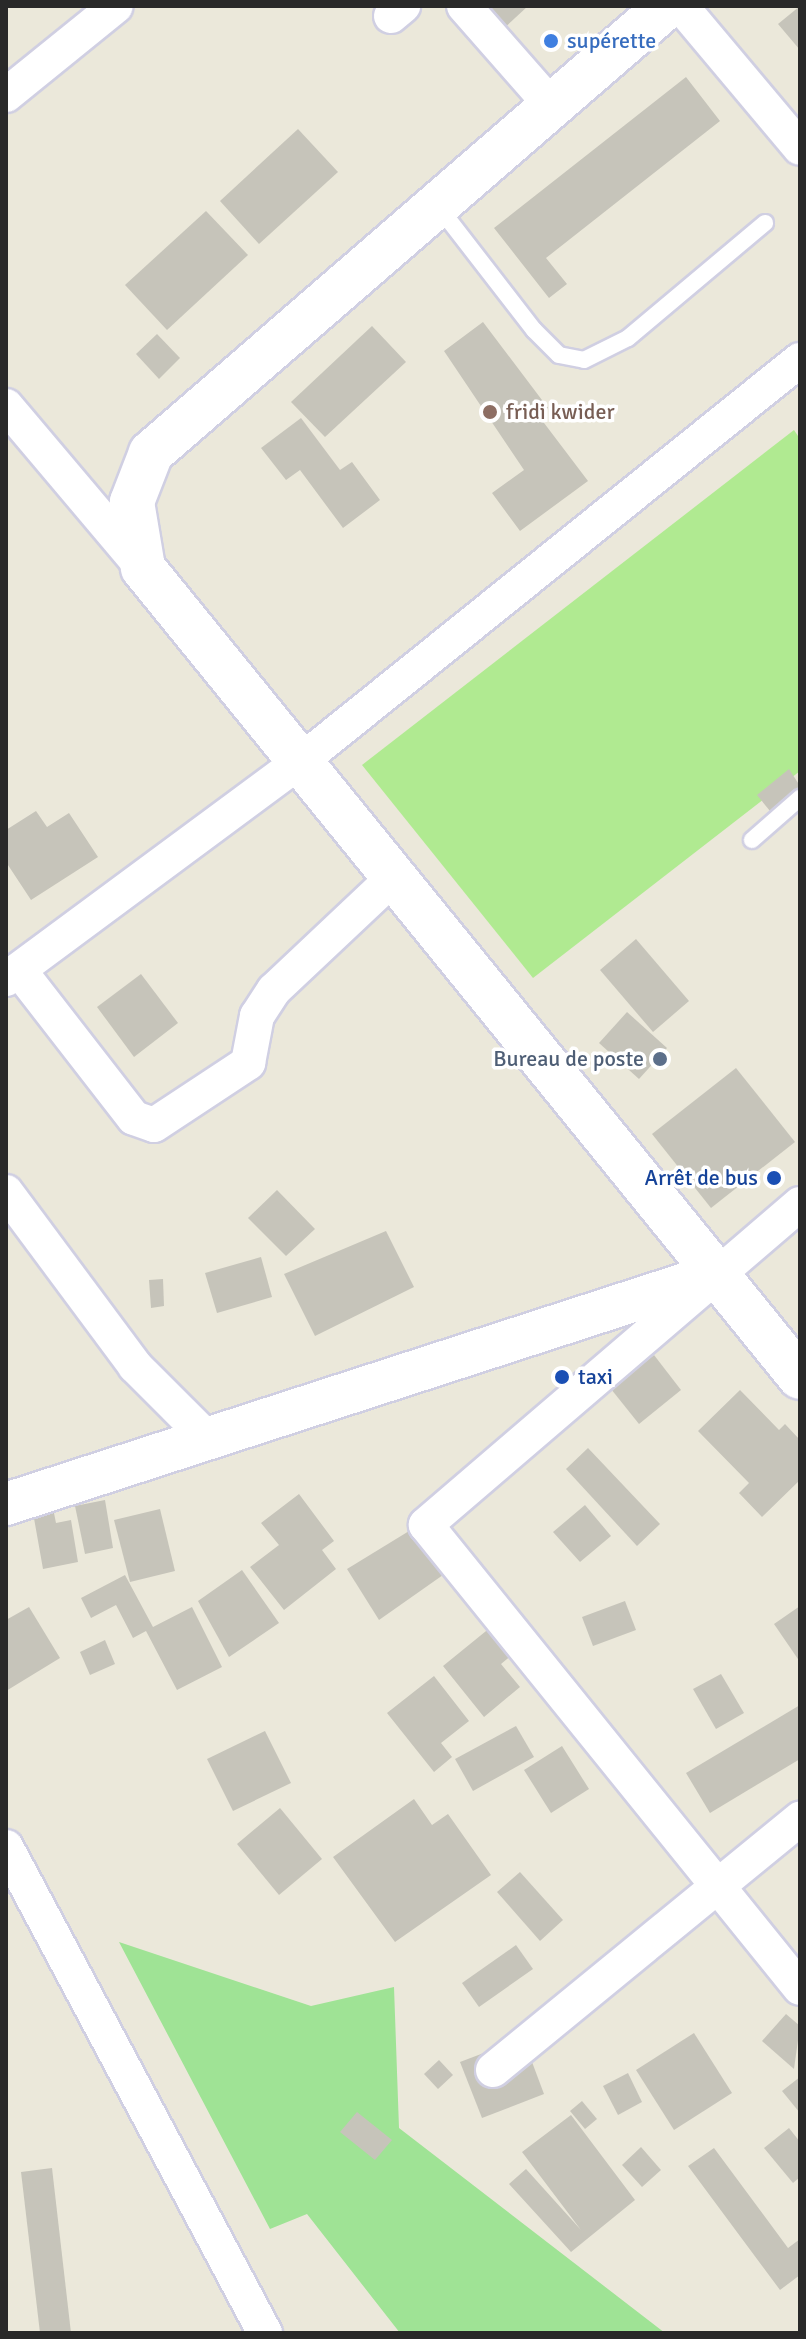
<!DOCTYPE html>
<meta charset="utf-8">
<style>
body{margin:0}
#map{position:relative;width:806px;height:2339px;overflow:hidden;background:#ebe8da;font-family:Signika,sans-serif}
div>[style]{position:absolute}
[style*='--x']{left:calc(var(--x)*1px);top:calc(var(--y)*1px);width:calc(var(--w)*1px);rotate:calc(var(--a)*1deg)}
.green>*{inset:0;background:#9fe395}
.pitch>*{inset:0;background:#b0ea91}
.building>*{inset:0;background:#c6c4ba}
.roads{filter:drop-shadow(2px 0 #d0cfe2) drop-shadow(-2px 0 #d0cfe2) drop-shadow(0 2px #d0cfe2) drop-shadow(0 -2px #d0cfe2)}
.service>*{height:16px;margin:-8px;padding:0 8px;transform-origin:8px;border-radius:8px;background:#fff}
.minor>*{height:34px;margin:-17px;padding:0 17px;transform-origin:17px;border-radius:17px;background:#fff}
.tertiary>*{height:42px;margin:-21px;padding:0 21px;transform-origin:21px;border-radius:21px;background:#fff}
.secondary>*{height:44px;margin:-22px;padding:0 22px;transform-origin:22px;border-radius:22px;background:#fff}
.dots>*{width:22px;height:22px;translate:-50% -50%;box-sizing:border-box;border:4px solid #fff;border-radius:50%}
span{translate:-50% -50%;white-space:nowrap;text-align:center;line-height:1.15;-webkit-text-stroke:7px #fff;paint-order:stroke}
.shop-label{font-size:22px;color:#366cbe}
.left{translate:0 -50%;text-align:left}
.education-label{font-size:22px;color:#785e54}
.service-label{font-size:22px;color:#4e5e75}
.right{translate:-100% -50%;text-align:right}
.transit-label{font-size:22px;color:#164399}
.frame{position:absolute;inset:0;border:8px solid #292929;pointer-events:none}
</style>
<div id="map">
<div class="green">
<i style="clip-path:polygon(119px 1942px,311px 2006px,394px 1987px,399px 2128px,665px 2333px,400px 2333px,307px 2214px,270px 2229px)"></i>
</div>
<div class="pitch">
<i style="clip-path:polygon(794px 430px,800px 439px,800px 771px,533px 978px,362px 765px)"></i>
</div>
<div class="building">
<i style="clip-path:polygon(473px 6px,528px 6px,499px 33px)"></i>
<i style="clip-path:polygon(800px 6px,800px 50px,778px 24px)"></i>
<i style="clip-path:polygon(686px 77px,720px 121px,546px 258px,567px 284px,549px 298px,494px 228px)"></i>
<i style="clip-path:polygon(298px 129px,338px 172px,259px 244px,220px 201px)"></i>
<i style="clip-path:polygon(206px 211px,248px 255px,167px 330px,125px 285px)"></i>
<i style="clip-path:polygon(483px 322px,548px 408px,538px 415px,588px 481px,520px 531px,492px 493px,524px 470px,444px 351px)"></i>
<i style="clip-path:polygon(372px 326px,406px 362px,325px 437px,291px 402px)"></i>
<i style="clip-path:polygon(157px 334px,180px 358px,159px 379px,136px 354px)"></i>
<i style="clip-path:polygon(301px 418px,340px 470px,352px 462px,380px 500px,343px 528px,300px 470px,286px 480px,261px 448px)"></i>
<i style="clip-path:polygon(789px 769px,800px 786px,770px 811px,757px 795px)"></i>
<i style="clip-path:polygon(36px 811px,47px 827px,69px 813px,98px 857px,31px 900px,6px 862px,6px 830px)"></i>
<i style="clip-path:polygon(636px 939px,689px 1001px,653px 1032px,600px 970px)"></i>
<i style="clip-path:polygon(141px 974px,178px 1023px,134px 1057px,97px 1007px)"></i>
<i style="clip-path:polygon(627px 1012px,667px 1048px,639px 1079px,599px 1043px)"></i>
<i style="clip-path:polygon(736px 1068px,795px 1142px,711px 1208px,652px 1134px)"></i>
<i style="clip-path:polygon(277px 1190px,315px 1229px,286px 1256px,248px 1218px)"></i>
<i style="clip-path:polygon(386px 1231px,414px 1287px,315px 1336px,284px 1274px)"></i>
<i style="clip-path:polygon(261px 1257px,272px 1297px,217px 1313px,205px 1273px)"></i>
<i style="clip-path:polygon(163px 1279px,164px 1306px,151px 1308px,149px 1280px)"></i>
<i style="clip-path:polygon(654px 1355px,681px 1390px,639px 1424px,611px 1389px)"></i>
<i style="clip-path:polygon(740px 1390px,779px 1430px,785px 1424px,800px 1440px,800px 1480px,762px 1517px,739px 1493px,749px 1483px,698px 1431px)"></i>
<i style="clip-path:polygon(588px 1448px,660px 1524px,637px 1546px,566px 1469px)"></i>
<i style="clip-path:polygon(299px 1494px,334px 1541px,322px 1550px,336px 1569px,284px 1610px,250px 1567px,279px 1545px,261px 1523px)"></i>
<i style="clip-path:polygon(105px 1500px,113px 1548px,85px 1554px,75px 1506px)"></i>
<i style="clip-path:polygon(52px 1503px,56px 1523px,71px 1520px,78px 1562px,43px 1569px,32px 1507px)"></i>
<i style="clip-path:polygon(585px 1505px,611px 1536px,580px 1562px,553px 1532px)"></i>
<i style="clip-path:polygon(160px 1509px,175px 1571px,130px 1582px,114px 1520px)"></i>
<i style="clip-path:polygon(414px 1528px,443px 1575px,379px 1620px,347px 1569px)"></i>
<i style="clip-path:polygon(242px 1570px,279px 1623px,229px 1657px,198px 1601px)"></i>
<i style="clip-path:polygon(125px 1575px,153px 1627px,192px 1607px,222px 1667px,177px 1690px,146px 1631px,133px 1638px,116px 1605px,91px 1618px,81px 1598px)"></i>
<i style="clip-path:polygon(625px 1601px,636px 1630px,593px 1646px,582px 1617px)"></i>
<i style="clip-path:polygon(800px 1606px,800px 1662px,774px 1624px)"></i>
<i style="clip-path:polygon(29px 1607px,60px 1658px,6px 1691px,6px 1620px)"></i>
<i style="clip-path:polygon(491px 1627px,513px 1654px,501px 1664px,520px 1687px,484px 1717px,443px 1666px)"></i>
<i style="clip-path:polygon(105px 1640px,115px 1664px,90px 1675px,80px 1652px)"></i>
<i style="clip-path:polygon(721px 1674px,744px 1713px,716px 1729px,693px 1689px)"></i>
<i style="clip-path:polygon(434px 1676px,469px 1721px,441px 1743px,452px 1757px,434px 1772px,387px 1713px)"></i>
<i style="clip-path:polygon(800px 1705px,800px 1759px,710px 1813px,686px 1773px)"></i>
<i style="clip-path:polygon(516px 1726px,534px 1757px,473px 1791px,455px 1759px)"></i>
<i style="clip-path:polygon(265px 1731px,291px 1783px,233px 1811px,207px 1759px)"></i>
<i style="clip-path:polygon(562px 1746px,589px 1789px,551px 1813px,524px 1770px)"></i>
<i style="clip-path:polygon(414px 1799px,432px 1825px,448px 1814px,491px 1875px,395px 1942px,333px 1857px)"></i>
<i style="clip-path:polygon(280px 1808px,322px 1859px,279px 1895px,237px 1844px)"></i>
<i style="clip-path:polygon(520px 1872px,563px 1920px,540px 1941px,497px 1892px)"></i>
<i style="clip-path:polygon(516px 1945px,533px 1969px,479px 2007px,462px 1983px)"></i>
<i style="clip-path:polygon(786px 2014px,800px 2026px,794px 2069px,762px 2041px)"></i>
<i style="clip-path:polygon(694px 2033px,732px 2093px,674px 2130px,636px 2070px)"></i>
<i style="clip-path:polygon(523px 2038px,544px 2094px,482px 2118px,460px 2062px)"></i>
<i style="clip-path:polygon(439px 2060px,453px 2075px,438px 2089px,424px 2074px)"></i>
<i style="clip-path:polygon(628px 2073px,642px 2102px,618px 2115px,603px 2086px)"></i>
<i style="clip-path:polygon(800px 2077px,800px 2113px,782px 2091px)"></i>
<i style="clip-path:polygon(582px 2101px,597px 2119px,585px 2129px,570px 2111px)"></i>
<i style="clip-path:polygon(357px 2112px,392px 2140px,375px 2160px,340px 2132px)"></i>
<i style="clip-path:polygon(571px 2115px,635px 2200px,571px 2252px,509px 2184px,526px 2169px,581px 2230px,522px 2152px)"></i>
<i style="clip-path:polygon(789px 2128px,800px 2142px,800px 2177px,793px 2183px,764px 2148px)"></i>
<i style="clip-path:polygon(641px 2147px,661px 2170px,642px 2187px,622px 2165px)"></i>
<i style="clip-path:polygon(714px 2148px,788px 2248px,800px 2239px,800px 2275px,780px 2290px,688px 2166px)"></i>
<i style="clip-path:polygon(52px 2168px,71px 2333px,40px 2333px,21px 2172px)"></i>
</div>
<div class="roads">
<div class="service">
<i style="--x:438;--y:206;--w:157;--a:52.3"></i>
<i style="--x:534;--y:330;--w:35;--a:45"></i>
<i style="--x:559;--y:355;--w:25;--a:11"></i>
<i style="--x:584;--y:360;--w:49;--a:-26.6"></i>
<i style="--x:628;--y:338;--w:179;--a:-40"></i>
<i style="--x:752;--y:840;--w:64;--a:-41.2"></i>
</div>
<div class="minor">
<i style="--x:464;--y:6;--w:133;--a:48.7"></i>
<i style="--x:681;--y:6;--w:185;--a:50"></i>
<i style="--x:391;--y:16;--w:16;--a:-40"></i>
<i style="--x:6;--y:95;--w:141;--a:-39"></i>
<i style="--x:6;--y:406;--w:212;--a:49.8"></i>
<i style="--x:19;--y:970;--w:187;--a:52.2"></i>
<i style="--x:134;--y:1118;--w:21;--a:19"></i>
<i style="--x:154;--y:1125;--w:113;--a:-33.4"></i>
<i style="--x:248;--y:1063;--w:48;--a:-79.2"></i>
<i style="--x:257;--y:1016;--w:31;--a:-57"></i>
<i style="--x:274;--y:990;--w:165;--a:-43.3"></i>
<i style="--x:6;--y:979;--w:367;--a:-36.5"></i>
<i style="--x:301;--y:761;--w:640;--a:-38.79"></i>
<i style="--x:6;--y:1192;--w:217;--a:53.4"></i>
<i style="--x:135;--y:1366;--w:102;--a:45"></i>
<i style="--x:800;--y:1204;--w:493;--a:139.4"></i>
<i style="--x:426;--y:1525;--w:595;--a:51.07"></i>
<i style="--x:6;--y:1847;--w:551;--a:61.95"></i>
<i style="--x:493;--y:2070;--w:397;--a:-39.3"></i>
</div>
<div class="tertiary">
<i style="--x:6;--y:1504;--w:746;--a:-17.95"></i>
</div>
<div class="secondary">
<i style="--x:667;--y:6;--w:683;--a:139.1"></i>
<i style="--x:151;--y:453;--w:53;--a:111.2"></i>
<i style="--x:132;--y:502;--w:67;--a:80.5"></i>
<i style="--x:143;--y:568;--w:1042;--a:50.92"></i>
</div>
</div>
<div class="dots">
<i style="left:551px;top:41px;background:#3f7fe0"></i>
<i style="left:490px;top:412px;background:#8d6e63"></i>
<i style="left:660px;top:1059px;background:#5c6f8a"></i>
<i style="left:774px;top:1178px;background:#1a4fb4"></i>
<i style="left:562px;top:1377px;background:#1a4fb4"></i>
</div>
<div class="shop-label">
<span class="left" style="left:567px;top:41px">supérette</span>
</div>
<div class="education-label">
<span class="left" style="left:506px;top:412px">fridi kwider</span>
</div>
<div class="service-label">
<span class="right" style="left:644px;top:1059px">Bureau de poste</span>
</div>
<div class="transit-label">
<span class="right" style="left:758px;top:1178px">Arrêt de bus</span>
<span class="left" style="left:578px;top:1377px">taxi</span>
</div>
<div class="frame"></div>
</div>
